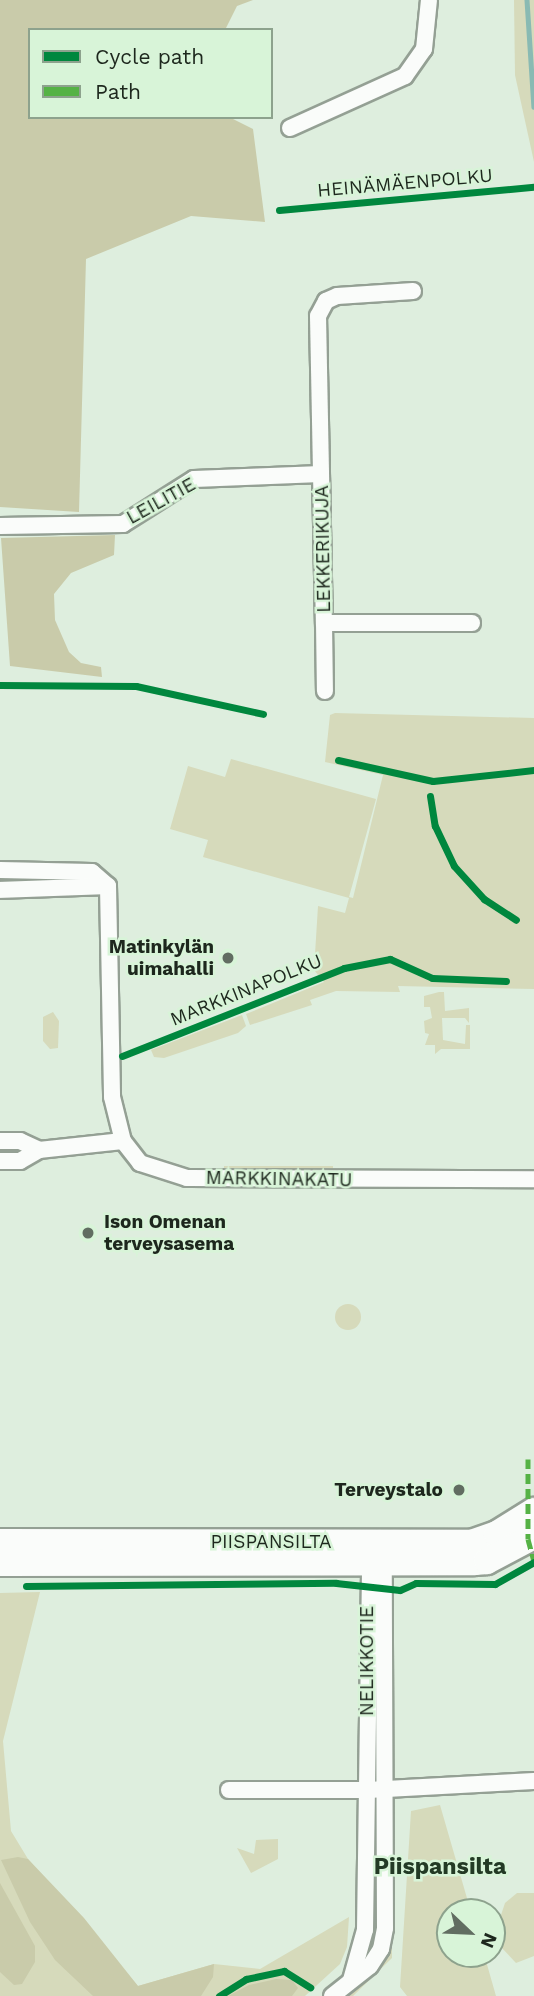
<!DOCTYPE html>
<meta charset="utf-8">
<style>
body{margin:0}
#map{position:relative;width:534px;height:1996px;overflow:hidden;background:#deeede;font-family:"Work Sans",sans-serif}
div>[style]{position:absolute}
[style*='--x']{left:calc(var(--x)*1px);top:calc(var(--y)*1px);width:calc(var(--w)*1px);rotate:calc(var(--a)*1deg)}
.green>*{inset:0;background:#d6dabb}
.round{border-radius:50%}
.forest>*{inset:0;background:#c9cbaa}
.stream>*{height:4.5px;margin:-2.25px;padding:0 2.25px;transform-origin:2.25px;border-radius:2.25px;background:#89bab3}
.roads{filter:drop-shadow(2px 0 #94a094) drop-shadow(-2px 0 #94a094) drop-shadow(0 2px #94a094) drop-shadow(0 -2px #94a094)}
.minor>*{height:16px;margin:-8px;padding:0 8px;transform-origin:8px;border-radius:8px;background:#fafcfa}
.primary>*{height:26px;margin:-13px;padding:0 13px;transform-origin:13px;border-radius:13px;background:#fafcfa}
.quiet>*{height:5px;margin-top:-2.5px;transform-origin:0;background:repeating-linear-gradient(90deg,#55b245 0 10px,transparent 0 15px)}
.cycleway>*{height:7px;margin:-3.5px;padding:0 3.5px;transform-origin:3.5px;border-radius:3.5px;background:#00873e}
.dots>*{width:19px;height:19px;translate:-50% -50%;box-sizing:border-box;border:4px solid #d8f4d8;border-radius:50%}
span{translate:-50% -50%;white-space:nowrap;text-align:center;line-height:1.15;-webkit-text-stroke:5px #d8f4d8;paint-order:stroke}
.street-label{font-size:19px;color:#1d271d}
.poi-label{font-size:19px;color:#1d271d;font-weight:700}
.right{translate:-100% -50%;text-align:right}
.left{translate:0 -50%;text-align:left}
.quarter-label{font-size:23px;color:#233a25;font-weight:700}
.legend{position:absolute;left:28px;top:28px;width:245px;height:91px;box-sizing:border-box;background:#d8f4d8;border:2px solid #8da28d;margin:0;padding:9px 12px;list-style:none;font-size:21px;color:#1d271d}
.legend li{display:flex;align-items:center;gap:14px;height:35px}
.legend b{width:35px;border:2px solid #8da28d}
.north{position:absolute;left:436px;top:1898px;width:70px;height:70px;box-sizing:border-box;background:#d8f4d8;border:2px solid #8da28d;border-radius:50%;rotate:113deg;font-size:19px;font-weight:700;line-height:28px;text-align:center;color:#1d271d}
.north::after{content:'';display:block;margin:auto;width:24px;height:32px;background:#616d61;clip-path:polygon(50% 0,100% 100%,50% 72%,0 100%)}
</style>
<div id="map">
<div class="green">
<i style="clip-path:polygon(514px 0,534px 0,534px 162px,515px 75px)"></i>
<i style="clip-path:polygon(335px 713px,534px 718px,534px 989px,398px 986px,400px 992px,336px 991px,310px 1000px,312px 1005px,250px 1025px,246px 1014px,324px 982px,314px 970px,318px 906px,345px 913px,349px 898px,203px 857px,208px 840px,170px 829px,188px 766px,225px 777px,231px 759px,376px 799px,349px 897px,353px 898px,383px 775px,325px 762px,330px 715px)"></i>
<i style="clip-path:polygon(439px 992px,444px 992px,445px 1011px,469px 1008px,469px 1023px,465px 1018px,442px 1018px,443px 1040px,465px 1044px,466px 1025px,470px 1025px,470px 1049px,441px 1049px,435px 1054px,435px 1045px,425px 1045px,429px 1034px,425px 1033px,424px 1021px,432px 1018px,430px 1007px,424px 1007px,424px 996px)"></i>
<i style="clip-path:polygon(53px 1012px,59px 1021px,58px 1048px,50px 1049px,43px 1041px,43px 1017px)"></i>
<i style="clip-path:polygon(242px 1015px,246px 1026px,238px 1033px,164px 1058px,154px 1057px,151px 1050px)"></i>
<i style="clip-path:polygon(224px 1166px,333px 1166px,333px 1171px,224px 1171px)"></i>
<i class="round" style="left:335px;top:1304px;width:26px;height:26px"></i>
<i style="clip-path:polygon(40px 1592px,3px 1741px,11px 1831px,28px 1859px,138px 1986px,214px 1964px,260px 1969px,349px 1917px,347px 1947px,340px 1964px,305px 1996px,0 1996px,0 1593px)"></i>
<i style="clip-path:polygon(440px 1805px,471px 1912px,450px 1912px,450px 1954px,484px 1954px,496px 1996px,407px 1996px,400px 1987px,411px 1811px)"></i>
<i style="clip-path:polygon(391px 1833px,392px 1958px,353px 1996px,345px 1996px,372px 1972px)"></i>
<i style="clip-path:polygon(278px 1839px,278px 1859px,251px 1873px,237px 1848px,254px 1854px,256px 1840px)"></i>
<i style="clip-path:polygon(517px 1893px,534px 1893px,534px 1956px,516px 1963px,501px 1947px,499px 1921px,505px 1903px)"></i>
</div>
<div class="forest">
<i style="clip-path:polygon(0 0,253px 0,237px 6px,225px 30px,30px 30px,30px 117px,229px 117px,253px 129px,265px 222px,191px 216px,86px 259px,79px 512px,0 507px)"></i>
<i style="clip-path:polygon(115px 535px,114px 555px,71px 573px,54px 594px,55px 620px,69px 652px,81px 663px,101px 667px,102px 677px,10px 666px,1px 538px)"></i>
<i style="clip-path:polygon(18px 1857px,28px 1859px,84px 1918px,138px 1986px,214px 1964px,213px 1977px,201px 1996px,93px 1996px,55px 1960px,30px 1922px,1px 1860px)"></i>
<i style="clip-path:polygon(0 1883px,35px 1946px,35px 1962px,22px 1984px,14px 1985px,0 1972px)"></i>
<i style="clip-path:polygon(276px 1979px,292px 1980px,298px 1988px,292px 1996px,228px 1996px,249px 1985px)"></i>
</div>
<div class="stream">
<i style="--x:527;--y:0;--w:107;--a:86.3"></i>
</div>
<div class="roads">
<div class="minor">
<i style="--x:290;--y:128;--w:126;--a:-24.3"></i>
<i style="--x:405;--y:76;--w:33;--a:-55"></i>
<i style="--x:424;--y:49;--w:49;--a:-84.2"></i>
<i style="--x:413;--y:291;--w:76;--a:176.2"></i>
<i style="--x:337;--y:296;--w:12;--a:156"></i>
<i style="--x:326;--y:301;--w:17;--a:118"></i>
<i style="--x:318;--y:316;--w:307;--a:88.9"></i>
<i style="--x:324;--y:623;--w:148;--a:0"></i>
<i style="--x:0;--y:526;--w:123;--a:-0.9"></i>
<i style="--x:123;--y:524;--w:84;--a:-32.4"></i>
<i style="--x:194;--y:479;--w:127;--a:-2.3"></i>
<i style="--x:324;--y:623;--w:68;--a:89.2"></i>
<i style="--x:0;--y:870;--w:92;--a:1.2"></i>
<i style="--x:92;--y:872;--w:21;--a:41"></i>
<i style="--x:108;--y:886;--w:211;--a:88.9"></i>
<i style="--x:112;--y:1097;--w:45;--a:76"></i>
<i style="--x:123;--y:1141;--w:28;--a:52"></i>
<i style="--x:140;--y:1163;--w:49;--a:17.7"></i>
<i style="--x:187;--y:1178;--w:347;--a:0.2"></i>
<i style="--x:0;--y:890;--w:108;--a:-2.1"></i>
<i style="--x:0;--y:1141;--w:20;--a:0"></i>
<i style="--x:20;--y:1141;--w:21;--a:25"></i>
<i style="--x:39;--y:1150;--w:84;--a:-6.1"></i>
<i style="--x:0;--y:1161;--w:20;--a:0"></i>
<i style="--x:20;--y:1161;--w:22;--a:-30"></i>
<i style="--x:229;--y:1790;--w:139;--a:0"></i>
<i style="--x:368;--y:1790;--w:166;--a:-3.1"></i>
<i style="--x:351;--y:1980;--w:52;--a:-74.4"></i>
<i style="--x:365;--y:1930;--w:373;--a:-89.2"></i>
<i style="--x:332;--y:1996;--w:48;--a:-38.3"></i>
<i style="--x:370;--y:1966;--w:20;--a:-57"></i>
<i style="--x:381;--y:1949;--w:21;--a:-79"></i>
<i style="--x:385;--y:1928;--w:371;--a:-90.2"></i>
</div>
<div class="primary">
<i style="--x:0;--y:1542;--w:471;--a:0.1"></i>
<i style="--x:471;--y:1543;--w:28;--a:-19"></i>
<i style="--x:497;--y:1534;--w:44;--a:-31.9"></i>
<i style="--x:0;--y:1563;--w:475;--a:-0.1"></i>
<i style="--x:475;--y:1562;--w:12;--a:-5"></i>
<i style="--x:487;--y:1561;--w:53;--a:-28"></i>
</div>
</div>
<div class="quiet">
<i style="--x:528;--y:1459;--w:80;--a:90"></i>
<i style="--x:528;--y:1539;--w:24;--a:75"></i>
</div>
<div class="cycleway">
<i style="--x:279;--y:210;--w:256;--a:-5.2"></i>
<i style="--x:0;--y:685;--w:136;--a:0.4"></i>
<i style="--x:136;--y:686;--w:130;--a:12.4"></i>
<i style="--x:338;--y:760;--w:97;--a:12.5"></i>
<i style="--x:433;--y:781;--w:102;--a:-6.2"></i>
<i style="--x:430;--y:796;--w:30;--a:81"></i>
<i style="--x:435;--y:826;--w:44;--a:64.6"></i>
<i style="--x:454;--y:866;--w:45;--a:47.7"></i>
<i style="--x:484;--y:899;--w:38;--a:33"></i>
<i style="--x:122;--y:1056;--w:239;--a:-21.6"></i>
<i style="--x:344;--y:968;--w:47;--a:-11.1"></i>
<i style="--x:390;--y:959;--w:46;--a:24.3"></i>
<i style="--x:432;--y:978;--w:74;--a:2.3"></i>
<i style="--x:26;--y:1586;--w:310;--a:-0.6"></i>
<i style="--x:336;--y:1583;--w:64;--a:6.2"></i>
<i style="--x:400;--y:1590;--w:17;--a:-24"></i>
<i style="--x:416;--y:1583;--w:79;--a:0.7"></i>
<i style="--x:495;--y:1584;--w:45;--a:-29.4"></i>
<i style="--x:219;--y:1996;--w:32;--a:-32"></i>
<i style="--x:246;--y:1979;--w:39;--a:-12"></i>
<i style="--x:284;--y:1971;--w:31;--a:32"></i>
</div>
<div class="dots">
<i style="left:228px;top:958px;background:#616d61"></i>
<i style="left:88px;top:1233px;background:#616d61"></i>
<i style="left:459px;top:1490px;background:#616d61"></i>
</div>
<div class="street-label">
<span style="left:405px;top:183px;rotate:-5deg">HEINÄMÄENPOLKU</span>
<span style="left:161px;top:501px;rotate:-29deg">LEILITIE</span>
<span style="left:323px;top:549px;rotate:-91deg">LEKKERIKUJA</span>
<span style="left:246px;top:990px;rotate:-22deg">MARKKINAPOLKU</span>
<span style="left:279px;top:1179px;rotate:1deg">MARKKINAKATU</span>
<span style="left:271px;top:1542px">PIISPANSILTA</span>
<span style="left:367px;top:1661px;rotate:-90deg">NELIKKOTIE</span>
</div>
<div class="poi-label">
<span class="right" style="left:214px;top:958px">Matinkylän<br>uimahalli</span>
<span class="left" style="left:104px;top:1233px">Ison Omenan<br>terveysasema</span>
<span class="right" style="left:443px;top:1490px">Terveystalo</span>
</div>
<div class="quarter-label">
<span style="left:440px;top:1867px">Piispansilta</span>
</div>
<ul class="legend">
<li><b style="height:9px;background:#00873e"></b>Cycle path</li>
<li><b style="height:9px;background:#55b245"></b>Path</li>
</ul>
<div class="north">N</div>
</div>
